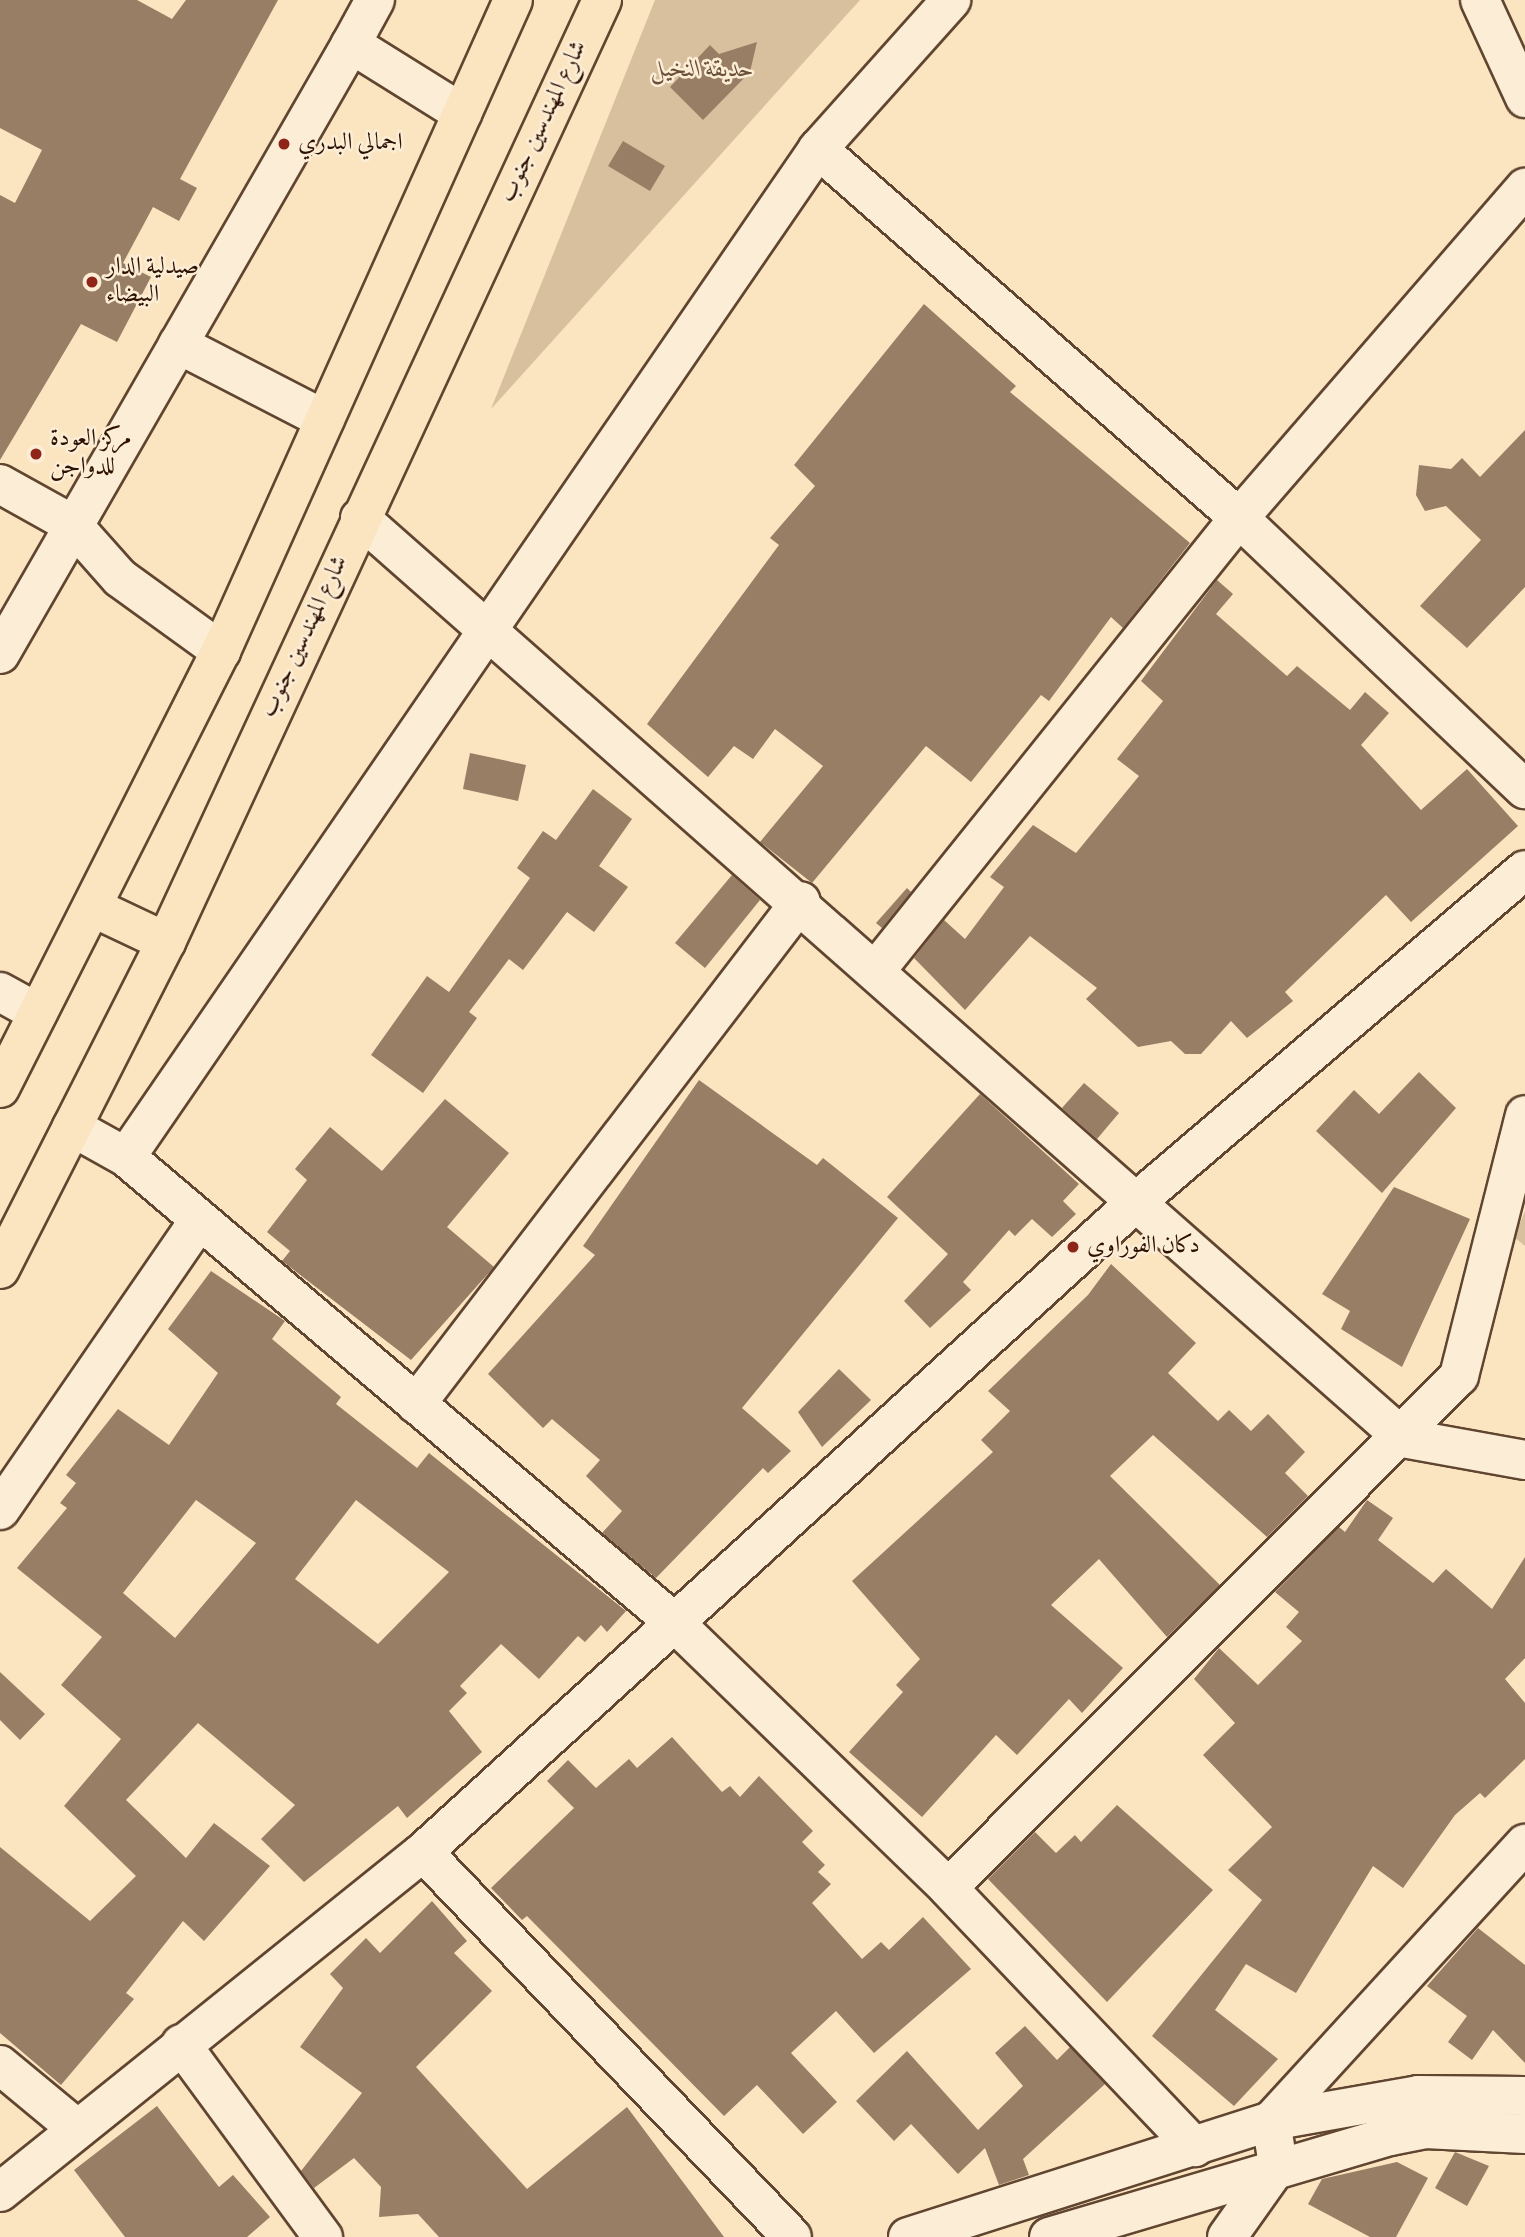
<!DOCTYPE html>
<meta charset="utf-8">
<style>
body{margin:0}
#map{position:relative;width:1525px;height:2237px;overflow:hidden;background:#fbe4c0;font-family:Vollkorn,Amiri,serif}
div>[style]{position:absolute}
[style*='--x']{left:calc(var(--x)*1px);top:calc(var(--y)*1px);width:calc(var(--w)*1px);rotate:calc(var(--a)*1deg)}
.green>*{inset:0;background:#d8c09f}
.building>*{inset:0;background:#987e64}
.roads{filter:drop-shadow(2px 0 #604530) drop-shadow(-2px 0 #604530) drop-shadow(0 2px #604530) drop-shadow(0 -2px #604530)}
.minor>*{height:38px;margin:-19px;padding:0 19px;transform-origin:19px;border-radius:19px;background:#fcedd6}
.highway>*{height:38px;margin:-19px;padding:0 19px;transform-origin:19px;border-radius:19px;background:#fbe4c0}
.dots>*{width:19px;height:19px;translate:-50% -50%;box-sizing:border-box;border:4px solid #fcedd6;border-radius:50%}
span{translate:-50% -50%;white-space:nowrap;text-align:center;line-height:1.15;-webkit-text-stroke:5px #fcedd6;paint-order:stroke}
.park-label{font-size:24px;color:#694e38;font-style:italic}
.street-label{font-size:24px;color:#2d1000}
.poi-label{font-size:24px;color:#2d1000}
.left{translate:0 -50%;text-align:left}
</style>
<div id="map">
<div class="green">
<i style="clip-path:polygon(655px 0,860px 0,491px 409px)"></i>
<i style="clip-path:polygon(1525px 1211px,1525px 1246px,1514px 1237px)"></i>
</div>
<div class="building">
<i style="clip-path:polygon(0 0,137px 0,172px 19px,186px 0,278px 0,180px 179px,197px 188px,179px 221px,153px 207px,123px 263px,151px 277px,117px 342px,81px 324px,0 460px,0 195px,15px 203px,42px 150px,0 128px)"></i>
<i style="clip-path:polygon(757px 42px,750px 72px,703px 120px,670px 87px,710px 45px,719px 54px)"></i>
<i style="clip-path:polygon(623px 141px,665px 166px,650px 191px,608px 166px)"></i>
<i style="clip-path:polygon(924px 304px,1016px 386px,1010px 392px,1190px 543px,1123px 628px,1111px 617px,1049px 701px,1041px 695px,971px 782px,926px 746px,812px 883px,760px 842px,823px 766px,775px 729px,753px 759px,734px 746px,708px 777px,647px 724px,779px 545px,770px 538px,815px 486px,794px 465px)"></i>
<i style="clip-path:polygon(1525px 430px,1525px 587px,1467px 648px,1420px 606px,1481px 540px,1446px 506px,1425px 511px,1416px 495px,1419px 465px,1451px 469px,1462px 458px,1480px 477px)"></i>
<i style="clip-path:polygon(1217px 580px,1233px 594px,1216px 614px,1287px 676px,1297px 666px,1350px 710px,1365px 692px,1389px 713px,1361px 745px,1421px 810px,1467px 769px,1518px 826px,1411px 922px,1386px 895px,1285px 992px,1293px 1001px,1247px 1038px,1231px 1021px,1201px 1054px,1185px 1054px,1171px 1041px,1138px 1047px,1086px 999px,1097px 988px,1030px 936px,965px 1010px,914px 958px,944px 920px,965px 939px,1004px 887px,990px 877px,1033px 825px,1076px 853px,1139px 776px,1117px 759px,1163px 701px,1141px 681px)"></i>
<i style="clip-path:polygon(470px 753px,526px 765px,518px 801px,463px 789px)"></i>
<i style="clip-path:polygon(593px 789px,632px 819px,599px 866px,628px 887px,594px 932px,567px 912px,523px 970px,509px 959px,469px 1012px,477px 1018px,423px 1093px,371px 1055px,427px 976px,449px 992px,530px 878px,517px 868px,543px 831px,556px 840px)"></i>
<i style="clip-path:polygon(732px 875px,760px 900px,705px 968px,675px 943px)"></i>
<i style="clip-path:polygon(907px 888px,911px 892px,882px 928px,876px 923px)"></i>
<i style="clip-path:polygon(1419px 1072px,1456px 1108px,1382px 1193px,1316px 1131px,1354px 1090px,1379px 1114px)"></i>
<i style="clip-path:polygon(699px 1080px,817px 1165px,823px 1158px,898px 1218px,742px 1408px,791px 1451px,768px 1473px,763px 1468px,656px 1578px,602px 1533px,622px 1511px,586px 1476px,600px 1460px,552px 1419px,543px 1428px,488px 1374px,595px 1255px,583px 1246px)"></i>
<i style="clip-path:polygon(1084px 1083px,1119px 1113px,1097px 1139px,1062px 1108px)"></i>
<i style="clip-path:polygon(980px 1094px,1079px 1184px,1063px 1201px,1076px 1214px,1052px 1237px,1032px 1219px,1015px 1236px,1009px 1230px,963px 1282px,971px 1290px,930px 1328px,904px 1301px,948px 1254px,887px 1197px)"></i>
<i style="clip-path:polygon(445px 1099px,509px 1153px,447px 1227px,494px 1267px,411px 1360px,282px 1261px,290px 1251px,267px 1232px,307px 1180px,295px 1169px,330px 1127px,382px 1171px)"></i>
<i style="clip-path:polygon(1394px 1187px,1470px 1219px,1402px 1367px,1341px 1329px,1350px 1311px,1322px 1294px)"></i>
<i style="clip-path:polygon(1111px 1264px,1196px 1343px,1168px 1373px,1218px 1421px,1229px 1410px,1251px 1431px,1268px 1414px,1305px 1452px,1285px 1473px,1308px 1496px,1267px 1537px,1153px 1435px,1110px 1476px,1220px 1585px,1167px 1637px,1099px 1559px,1051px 1605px,1123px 1668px,1082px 1713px,1069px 1699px,1017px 1755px,996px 1735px,922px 1817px,849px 1752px,903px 1692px,896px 1685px,920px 1659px,852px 1581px,993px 1452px,981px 1440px,1010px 1411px,988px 1391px,1088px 1295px)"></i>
<i style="clip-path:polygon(evenodd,211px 1271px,285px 1321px,272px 1339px,341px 1397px,336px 1404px,417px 1468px,429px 1453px,626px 1611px,607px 1632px,601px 1625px,585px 1642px,578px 1636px,539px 1679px,501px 1644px,460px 1686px,467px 1693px,449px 1711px,482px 1752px,407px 1818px,398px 1806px,304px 1882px,261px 1839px,295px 1805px,198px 1723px,126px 1800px,186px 1858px,214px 1823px,270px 1866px,204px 1941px,183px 1921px,126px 1993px,134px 1999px,61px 2085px,0 2033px,0 1847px,90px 1921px,136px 1876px,64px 1806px,121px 1739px,61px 1685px,102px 1637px,17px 1568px,67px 1508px,60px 1503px,76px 1483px,66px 1475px,118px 1409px,169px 1445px,218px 1373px,168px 1329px,211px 1271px,196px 1500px,256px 1543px,175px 1638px,123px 1593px,196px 1500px,211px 1271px,356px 1500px,449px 1572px,378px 1644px,295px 1579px,356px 1500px)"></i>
<i style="clip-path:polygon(839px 1369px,871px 1400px,822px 1447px,798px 1412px)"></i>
<i style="clip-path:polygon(1367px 1500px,1393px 1518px,1378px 1540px,1433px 1583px,1446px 1569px,1492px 1609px,1525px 1557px,1525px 1658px,1505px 1679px,1525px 1703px,1525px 1759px,1485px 1798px,1480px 1793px,1455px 1815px,1403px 1888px,1373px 1866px,1296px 1993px,1246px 1964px,1215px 2010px,1278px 2059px,1234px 2106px,1152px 2036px,1262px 1900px,1228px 1870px,1272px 1827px,1203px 1755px,1235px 1723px,1194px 1679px,1219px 1648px,1258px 1685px,1302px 1641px,1286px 1627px,1299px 1612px,1275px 1592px,1339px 1527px,1345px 1532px)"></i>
<i style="clip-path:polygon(0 1672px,45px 1714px,20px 1740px,0 1720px)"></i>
<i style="clip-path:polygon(672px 1737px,722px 1792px,730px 1786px,740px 1797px,759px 1776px,813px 1831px,802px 1842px,825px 1865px,818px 1872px,831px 1884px,812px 1903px,862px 1959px,881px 1942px,889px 1950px,923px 1917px,971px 1969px,874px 2053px,836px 2011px,791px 2053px,837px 2102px,803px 2134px,757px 2085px,724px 2116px,527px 1916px,522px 1920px,491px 1888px,574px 1808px,547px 1781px,568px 1760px,596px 1788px,629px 1759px,637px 1768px)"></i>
<i style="clip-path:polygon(1117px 1805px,1213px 1890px,1107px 2002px,988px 1879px,1035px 1832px,1056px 1853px,1075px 1835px,1081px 1842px)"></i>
<i style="clip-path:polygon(432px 1901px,467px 1941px,454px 1953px,492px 1991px,416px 2067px,527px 2189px,627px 2107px,724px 2237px,439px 2237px,418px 2214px,379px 2217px,381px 2187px,354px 2158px,314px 2188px,301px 2171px,362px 2093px,300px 2047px,343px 1988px,330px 1974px,366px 1938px,380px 1953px)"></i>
<i style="clip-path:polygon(1478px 1928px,1525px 1965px,1525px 2063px,1493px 2030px,1472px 2060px,1448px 2042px,1467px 2016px,1427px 1986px)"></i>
<i style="clip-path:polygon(1025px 2026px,1057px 2060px,1070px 2047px,1105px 2084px,1023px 2159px,1029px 2175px,999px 2185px,985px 2148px,958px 2174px,911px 2124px,894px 2141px,856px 2101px,907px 2051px,978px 2130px,1023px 2086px,995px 2053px)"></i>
<i style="clip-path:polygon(157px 2106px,219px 2187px,233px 2175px,270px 2217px,247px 2237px,125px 2237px,74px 2170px)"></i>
<i style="clip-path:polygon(1455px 2152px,1489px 2166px,1467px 2206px,1435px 2188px)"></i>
<i style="clip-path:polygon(1397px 2162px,1428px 2178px,1396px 2237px,1370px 2237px,1308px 2204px,1322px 2179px)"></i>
</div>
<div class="roads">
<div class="minor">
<i style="--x:1480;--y:0;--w:108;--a:65.3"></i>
<i style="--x:351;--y:44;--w:50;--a:-61.4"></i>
<i style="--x:818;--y:149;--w:560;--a:41.23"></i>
<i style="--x:1239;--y:518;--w:394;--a:43.5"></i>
<i style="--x:178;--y:344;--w:165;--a:27.3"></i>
<i style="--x:0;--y:484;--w:82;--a:29.1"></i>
<i style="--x:72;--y:524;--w:72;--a:48.4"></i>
<i style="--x:120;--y:578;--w:125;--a:35.9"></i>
<i style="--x:360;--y:518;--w:1391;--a:41.41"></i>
<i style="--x:1403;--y:1438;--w:124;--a:10.2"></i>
<i style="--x:0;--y:654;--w:704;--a:-60.08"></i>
<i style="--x:351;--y:44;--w:131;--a:31.9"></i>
<i style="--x:877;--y:969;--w:578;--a:-51.25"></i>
<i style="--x:1239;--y:518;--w:437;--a:-49.1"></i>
<i style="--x:0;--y:992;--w:43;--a:28.9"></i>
<i style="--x:72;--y:1127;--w:62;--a:29.1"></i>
<i style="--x:126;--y:1157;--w:722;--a:40.33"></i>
<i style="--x:676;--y:1624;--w:379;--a:44.1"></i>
<i style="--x:948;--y:1888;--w:358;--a:46.4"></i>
<i style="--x:126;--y:1157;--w:1223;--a:-55.53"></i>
<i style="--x:818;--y:149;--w:200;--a:-48.2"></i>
<i style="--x:416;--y:1404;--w:633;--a:-52.57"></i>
<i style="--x:0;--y:1510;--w:352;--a:-55.5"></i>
<i style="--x:423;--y:1852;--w:533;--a:46.22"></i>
<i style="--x:948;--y:1888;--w:723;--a:-45.06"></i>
<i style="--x:1459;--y:1376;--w:269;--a:-75.8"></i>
<i style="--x:181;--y:2044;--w:240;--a:53.7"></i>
<i style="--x:0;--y:2065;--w:99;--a:39.7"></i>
<i style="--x:0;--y:2192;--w:543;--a:-38.79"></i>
<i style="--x:423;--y:1852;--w:965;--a:-42.35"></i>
<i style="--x:1136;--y:1202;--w:511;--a:-40.48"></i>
<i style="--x:908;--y:2237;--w:381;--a:-17.7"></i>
<i style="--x:1271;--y:2121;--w:149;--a:-10"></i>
<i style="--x:1418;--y:2095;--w:107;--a:0.5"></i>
<i style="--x:1049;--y:2237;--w:356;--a:-16.5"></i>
<i style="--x:1390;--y:2136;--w:36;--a:-11"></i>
<i style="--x:1425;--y:2129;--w:100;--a:2.9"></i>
<i style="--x:1227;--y:2237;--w:88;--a:-54.7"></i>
<i style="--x:1278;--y:2165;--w:45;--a:-99"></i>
<i style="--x:1271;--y:2121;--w:376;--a:-47.5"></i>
</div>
<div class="highway">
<i style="--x:92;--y:907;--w:82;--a:25.3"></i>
<i style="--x:0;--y:1088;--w:490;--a:-63.2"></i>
<i style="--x:221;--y:651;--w:713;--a:-65.84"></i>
<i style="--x:0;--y:1269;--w:367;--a:-63.1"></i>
<i style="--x:166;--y:942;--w:1038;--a:-65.16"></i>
</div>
</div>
<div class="dots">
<i style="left:284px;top:144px;background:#8f2418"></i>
<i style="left:92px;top:282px;background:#8f2418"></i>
<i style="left:36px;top:454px;background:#8f2418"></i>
<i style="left:1073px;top:1247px;background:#8f2418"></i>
</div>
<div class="park-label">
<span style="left:702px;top:71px">حديقة النخيل</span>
</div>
<div class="street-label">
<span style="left:544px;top:122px;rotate:-65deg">شارع المهندسين جنوب</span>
<span style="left:305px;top:637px;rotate:-65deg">شارع المهندسين جنوب</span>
</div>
<div class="poi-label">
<span class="left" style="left:298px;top:144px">اجمالي البدري</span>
<span class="left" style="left:106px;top:282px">صيدلية الدار<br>البيضاء</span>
<span class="left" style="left:50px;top:454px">مركز العودة<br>للدواجن</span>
<span class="left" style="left:1087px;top:1247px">دكان الفوراوي</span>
</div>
</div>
